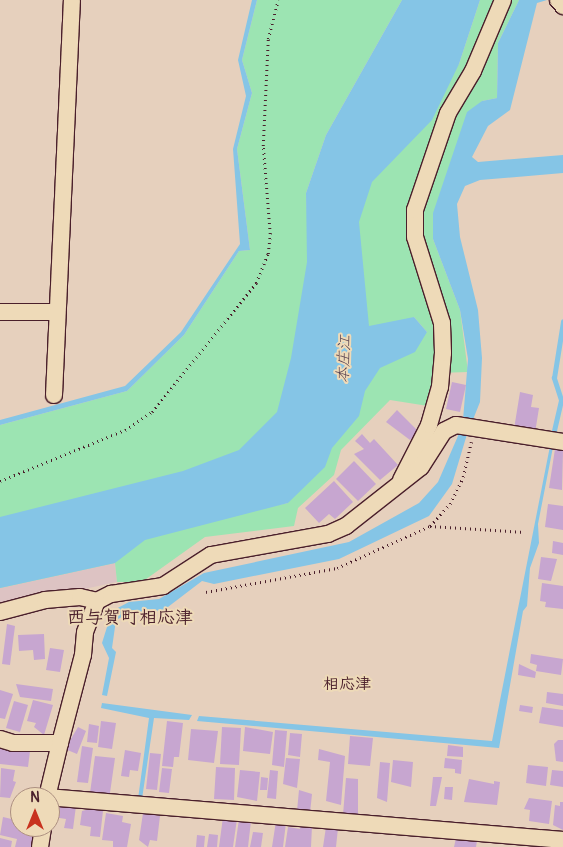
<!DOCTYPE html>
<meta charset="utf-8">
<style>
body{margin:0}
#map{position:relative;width:563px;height:847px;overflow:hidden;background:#e6d0bd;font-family:Pangolin,"Klee One",sans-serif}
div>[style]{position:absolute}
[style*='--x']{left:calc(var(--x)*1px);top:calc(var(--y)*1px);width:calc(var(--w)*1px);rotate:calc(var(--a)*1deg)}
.built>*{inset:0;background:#ddc3c3}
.green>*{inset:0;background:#9ce4b2}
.water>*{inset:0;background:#85c5e6}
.stream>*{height:4.5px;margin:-2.25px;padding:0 2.25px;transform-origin:2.25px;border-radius:2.25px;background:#85c5e6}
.building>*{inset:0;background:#c7a6d0}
.path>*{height:2.5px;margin-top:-1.25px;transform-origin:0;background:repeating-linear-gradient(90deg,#4a1f2b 0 1px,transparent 0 5px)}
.roads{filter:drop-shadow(1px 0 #4a1f2b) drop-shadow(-1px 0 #4a1f2b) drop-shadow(0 1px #4a1f2b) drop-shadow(0 -1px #4a1f2b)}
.street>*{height:16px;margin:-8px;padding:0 8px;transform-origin:8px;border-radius:8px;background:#eedab8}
span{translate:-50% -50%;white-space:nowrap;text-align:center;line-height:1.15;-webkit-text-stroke:4px #eedab8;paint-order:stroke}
.water-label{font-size:16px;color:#564050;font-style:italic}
.neighbourhood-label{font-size:16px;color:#4a1f2b;font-weight:700}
.quarter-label{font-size:18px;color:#4a1f2b;font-weight:700}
.north{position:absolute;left:10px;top:787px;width:50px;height:50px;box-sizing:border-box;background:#eedab8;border:1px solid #ac8f80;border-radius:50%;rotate:0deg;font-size:14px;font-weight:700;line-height:20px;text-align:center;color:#4a1f2b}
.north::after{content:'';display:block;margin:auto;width:18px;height:22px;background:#c8321e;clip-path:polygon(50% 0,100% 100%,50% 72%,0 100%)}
</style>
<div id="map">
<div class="built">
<i style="clip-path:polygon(0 517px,115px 563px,117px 582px,0 607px)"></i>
</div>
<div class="green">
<i style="clip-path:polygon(257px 0,402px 0,326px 135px,306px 193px,315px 370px,269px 450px,0 529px,0 425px,127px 391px,184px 335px,239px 251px,250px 250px,237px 149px,252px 93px,242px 60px)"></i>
<i style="clip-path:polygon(480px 0,519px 0,498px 43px,497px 98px,482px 101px,433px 239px,460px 310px,468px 372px,438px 373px,428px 406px,390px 400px,341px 450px,334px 475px,298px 508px,294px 526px,205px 537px,142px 582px,117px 582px,115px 563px,0 588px,0 562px,288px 503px,361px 368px,427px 332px,414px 317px,367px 344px,346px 218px,368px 158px,459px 64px)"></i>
</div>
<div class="water">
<i style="clip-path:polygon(252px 0,257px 0,242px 60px,252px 93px,237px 149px,250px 250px,239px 251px,184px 335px,127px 391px,0 425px,0 420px,125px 386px,181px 332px,240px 244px,233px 149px,246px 96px,238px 60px)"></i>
<i style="clip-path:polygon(402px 0,480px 0,459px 64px,432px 120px,372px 182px,359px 222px,369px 326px,414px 317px,427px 332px,415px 352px,380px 368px,365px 391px,359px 416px,332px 448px,325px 467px,288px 503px,145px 540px,115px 563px,0 588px,0 517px,183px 471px,239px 450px,277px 412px,291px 358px,307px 262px,306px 193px,326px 135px)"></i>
<i style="clip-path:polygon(519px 0,547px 0,537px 3px,510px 110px,488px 126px,472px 157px,478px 162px,563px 155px,563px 173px,480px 180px,465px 186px,457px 204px,460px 237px,478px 310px,482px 358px,480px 402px,472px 422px,463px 420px,468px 359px,460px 310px,433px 239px,433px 213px,467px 112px,482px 101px,497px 98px,498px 43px)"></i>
<i style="clip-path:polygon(461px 429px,468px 431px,452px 484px,429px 516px,339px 559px,214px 584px,202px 581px,164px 610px,130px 613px,116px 620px,112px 648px,116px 652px,107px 696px,102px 695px,109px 658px,102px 643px,112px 611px,129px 602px,159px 599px,204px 573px,349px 542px,419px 503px,438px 482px)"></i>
<i style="clip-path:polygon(550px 446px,553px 447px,538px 524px,539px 543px,530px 568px,527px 606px,523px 611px,499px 748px,197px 721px,199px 716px,492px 741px)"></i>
<i style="clip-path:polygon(102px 703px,192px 715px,189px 720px,154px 718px,142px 799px,138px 799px,149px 718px,101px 708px)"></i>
</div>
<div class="stream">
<i style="--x:553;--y:435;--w:36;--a:-77"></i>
<i style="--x:561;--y:400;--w:23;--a:-108"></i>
<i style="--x:554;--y:378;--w:57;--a:-80.9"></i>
</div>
<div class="building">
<i style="clip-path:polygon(452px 382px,466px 385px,460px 412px,446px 409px)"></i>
<i style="clip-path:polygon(520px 392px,533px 395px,531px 407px,539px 408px,535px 433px,514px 429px)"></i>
<i style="clip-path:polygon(397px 410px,419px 432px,410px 440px,386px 422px)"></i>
<i style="clip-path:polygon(362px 434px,370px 443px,374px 439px,398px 465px,380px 480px,354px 454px,364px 449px,355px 441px)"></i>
<i style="clip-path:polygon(555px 449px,563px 450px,562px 490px,549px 488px)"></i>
<i style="clip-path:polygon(354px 461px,376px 484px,358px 501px,336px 479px)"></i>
<i style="clip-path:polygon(334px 481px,353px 502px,335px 519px,329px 514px,319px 523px,305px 508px)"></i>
<i style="clip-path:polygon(548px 504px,563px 506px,563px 530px,545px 527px)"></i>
<i style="clip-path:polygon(553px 541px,563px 543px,563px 555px,552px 553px)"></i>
<i style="clip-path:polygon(541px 557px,557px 559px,551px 581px,538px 579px)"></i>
<i style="clip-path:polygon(542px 583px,563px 586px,563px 609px,545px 607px,546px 602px,540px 601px)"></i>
<i style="clip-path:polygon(7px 624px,15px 626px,10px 665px,2px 664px)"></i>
<i style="clip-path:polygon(44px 634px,45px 659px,34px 660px,33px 650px,19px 651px,18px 635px)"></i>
<i style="clip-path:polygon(50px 648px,64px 650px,60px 672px,46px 670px)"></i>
<i style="clip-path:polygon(531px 654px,563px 659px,561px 675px,536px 671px,537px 665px,530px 663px)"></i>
<i style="clip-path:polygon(519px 664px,536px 672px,535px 678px,518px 675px)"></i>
<i style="clip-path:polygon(16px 684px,53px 689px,51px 701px,20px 697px)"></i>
<i style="clip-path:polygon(0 690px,13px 694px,5px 719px,0 718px)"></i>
<i style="clip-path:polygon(547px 692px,563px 694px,563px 706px,546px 703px)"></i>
<i style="clip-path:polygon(33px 700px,53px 705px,44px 735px,34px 727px,36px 723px,27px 721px)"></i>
<i style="clip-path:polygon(14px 701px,28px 705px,20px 732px,6px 728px)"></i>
<i style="clip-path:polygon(520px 705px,533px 707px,532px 713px,519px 711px)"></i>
<i style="clip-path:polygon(542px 707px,563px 710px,563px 727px,539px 723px)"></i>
<i style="clip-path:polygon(101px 721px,116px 723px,112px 749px,98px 747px)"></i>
<i style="clip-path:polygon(167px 721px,183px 723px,179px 757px,174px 757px,173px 767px,162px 766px)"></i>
<i style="clip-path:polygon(89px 724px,99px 726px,97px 743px,87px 742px)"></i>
<i style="clip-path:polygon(78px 727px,86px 731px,77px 754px,65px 749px)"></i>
<i style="clip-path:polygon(222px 727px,241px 728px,239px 765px,220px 764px)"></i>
<i style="clip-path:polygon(245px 727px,273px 732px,270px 754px,243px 751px)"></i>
<i style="clip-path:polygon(191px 729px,218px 731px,214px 763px,188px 760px)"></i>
<i style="clip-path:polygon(275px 730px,287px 731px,284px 767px,272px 765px)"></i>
<i style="clip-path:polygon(290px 733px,302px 734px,300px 757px,288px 755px)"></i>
<i style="clip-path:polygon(350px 736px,373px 738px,370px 766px,348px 764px)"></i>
<i style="clip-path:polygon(558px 740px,563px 740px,563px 762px,556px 761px,554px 744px)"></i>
<i style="clip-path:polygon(448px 745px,463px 747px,463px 757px,447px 756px)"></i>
<i style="clip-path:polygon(82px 746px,93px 748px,88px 783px,77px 782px)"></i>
<i style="clip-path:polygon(0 748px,30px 751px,28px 767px,0 764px)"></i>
<i style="clip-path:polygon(319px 749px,345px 756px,341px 805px,326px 801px,330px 762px,318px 760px)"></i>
<i style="clip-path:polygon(125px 750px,141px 753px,138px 771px,130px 770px,129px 777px,121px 776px)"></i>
<i style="clip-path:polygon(150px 753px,161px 754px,157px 790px,146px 789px)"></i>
<i style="clip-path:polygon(95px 756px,115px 758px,110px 793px,90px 793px)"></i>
<i style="clip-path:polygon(286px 758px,300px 759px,297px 788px,283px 784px)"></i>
<i style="clip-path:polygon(445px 758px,462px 760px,461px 774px,455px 773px,455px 769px,444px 768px)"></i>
<i style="clip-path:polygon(393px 760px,413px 762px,411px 787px,391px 782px)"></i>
<i style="clip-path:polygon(380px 762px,390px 763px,387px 802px,377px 798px)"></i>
<i style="clip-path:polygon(528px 765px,548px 767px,546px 786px,526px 783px)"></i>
<i style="clip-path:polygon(216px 767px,235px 768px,234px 800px,214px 799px)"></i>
<i style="clip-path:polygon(1px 768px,15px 770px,13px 781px,16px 782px,10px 798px,0 797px)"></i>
<i style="clip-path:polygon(162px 768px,172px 769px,169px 793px,159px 792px)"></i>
<i style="clip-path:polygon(240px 770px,260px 772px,257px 801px,237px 797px)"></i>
<i style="clip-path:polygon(270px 770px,278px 771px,276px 799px,267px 798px)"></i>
<i style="clip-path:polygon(552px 770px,563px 771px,563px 787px,550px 785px)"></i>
<i style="clip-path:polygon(261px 777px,268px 778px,267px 790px,260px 790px)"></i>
<i style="clip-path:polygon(433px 777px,442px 777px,436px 806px,430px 806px)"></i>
<i style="clip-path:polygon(346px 778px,358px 779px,358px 816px,343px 815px)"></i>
<i style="clip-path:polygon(469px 779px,494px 784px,494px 781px,500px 782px,497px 805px,464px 802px)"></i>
<i style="clip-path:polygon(445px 787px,453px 787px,452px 800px,444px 799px)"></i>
<i style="clip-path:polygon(299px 790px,312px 794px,310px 813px,297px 811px)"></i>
<i style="clip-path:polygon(529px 798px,552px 801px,549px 824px,529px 821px,530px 810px,524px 809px)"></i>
<i style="clip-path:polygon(560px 802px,563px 802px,563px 830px,553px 825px,555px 805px,560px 806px)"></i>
<i style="clip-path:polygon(55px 803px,76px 806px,73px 829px,64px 828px,66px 819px,53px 817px)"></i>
<i style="clip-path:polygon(90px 809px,103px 811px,100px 837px,90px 836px,91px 827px,80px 825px,82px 811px)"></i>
<i style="clip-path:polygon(106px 813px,123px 816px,122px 822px,131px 824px,127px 847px,113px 847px,113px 841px,102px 840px)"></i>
<i style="clip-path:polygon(143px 813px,160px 816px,157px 841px,150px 840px,148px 847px,139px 840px)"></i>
<i style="clip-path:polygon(3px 817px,20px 821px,20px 827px,39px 827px,35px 847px,15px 847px,17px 839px,0 835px)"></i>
<i style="clip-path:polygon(223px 817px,237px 819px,233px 847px,219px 847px)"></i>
<i style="clip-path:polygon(239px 819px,251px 821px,248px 847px,235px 847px)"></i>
<i style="clip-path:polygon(276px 821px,286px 823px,283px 847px,272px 847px)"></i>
<i style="clip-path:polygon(301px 824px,312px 826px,311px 847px,285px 847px,288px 827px,300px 829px)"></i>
<i style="clip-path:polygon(326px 827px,338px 828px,336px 847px,323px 847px)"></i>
<i style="clip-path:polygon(253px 832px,263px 833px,261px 847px,250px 847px)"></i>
<i style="clip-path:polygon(209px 834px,218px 835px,217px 847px,207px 847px)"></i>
<i style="clip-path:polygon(197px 835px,205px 836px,204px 847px,196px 847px)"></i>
<i style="clip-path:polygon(0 838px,12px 841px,11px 847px,0 847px)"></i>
<i style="clip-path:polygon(456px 838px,477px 841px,476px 847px,454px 847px)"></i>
</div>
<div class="path">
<i style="--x:0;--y:481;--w:135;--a:-22.2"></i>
<i style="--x:125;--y:430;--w:32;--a:-34"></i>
<i style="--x:152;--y:412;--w:166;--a:-51.1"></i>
<i style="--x:256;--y:283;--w:31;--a:-68"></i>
<i style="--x:268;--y:254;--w:20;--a:-84"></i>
<i style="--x:270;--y:234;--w:88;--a:-94.5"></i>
<i style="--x:263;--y:146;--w:107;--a:-87.3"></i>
<i style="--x:268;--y:39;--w:40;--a:-75.6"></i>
<i style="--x:430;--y:526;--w:95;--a:3.6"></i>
<i style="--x:206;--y:592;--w:133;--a:-10.4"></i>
<i style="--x:337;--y:568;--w:102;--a:-24.3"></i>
<i style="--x:430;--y:526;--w:30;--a:-48"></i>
<i style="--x:450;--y:504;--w:30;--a:-64"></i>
<i style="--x:463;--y:477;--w:36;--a:-77"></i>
</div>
<div class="roads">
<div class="street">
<i style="--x:558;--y:0;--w:8;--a:50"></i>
<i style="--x:0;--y:312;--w:57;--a:0"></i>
<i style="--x:54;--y:395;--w:395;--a:-87.4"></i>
<i style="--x:401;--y:480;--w:62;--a:-63"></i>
<i style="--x:429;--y:425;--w:40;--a:-74"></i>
<i style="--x:440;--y:387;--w:34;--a:-85"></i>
<i style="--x:443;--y:353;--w:30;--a:-92"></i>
<i style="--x:442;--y:323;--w:90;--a:-107.4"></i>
<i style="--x:415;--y:237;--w:27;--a:-90"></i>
<i style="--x:415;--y:210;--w:102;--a:-71.2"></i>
<i style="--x:448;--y:113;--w:49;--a:-59.2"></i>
<i style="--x:473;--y:71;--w:77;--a:-67.1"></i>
<i style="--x:0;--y:612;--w:47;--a:-14.9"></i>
<i style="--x:45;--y:600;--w:35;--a:-5"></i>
<i style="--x:80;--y:597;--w:17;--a:13"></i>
<i style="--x:0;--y:739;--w:14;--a:17"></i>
<i style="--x:13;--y:743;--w:47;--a:0"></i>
<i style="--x:60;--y:743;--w:56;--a:103.5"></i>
<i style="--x:60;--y:743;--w:91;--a:-75.4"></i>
<i style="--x:83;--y:655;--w:23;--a:-85"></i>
<i style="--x:85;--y:632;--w:33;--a:-69"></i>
<i style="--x:97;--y:601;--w:16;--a:-27"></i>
<i style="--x:111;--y:594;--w:53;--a:-8.7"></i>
<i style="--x:163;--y:586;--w:57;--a:-32.9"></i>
<i style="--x:211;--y:555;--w:119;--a:-10.2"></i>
<i style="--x:328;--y:534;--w:20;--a:-24"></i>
<i style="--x:346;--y:526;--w:95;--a:-38.2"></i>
<i style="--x:421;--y:467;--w:43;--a:-57.4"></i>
<i style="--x:444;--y:431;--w:13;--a:-27"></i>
<i style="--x:456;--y:425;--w:108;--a:9"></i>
<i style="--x:47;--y:797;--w:518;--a:4.76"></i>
<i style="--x:40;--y:847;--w:20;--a:-81"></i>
</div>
</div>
<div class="water-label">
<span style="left:344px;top:359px;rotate:-87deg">本庄江</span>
</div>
<div class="neighbourhood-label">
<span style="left:347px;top:684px">相応津</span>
</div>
<div class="quarter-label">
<span style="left:130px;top:618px">西与賀町相応津</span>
</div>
<div class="north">N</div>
</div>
